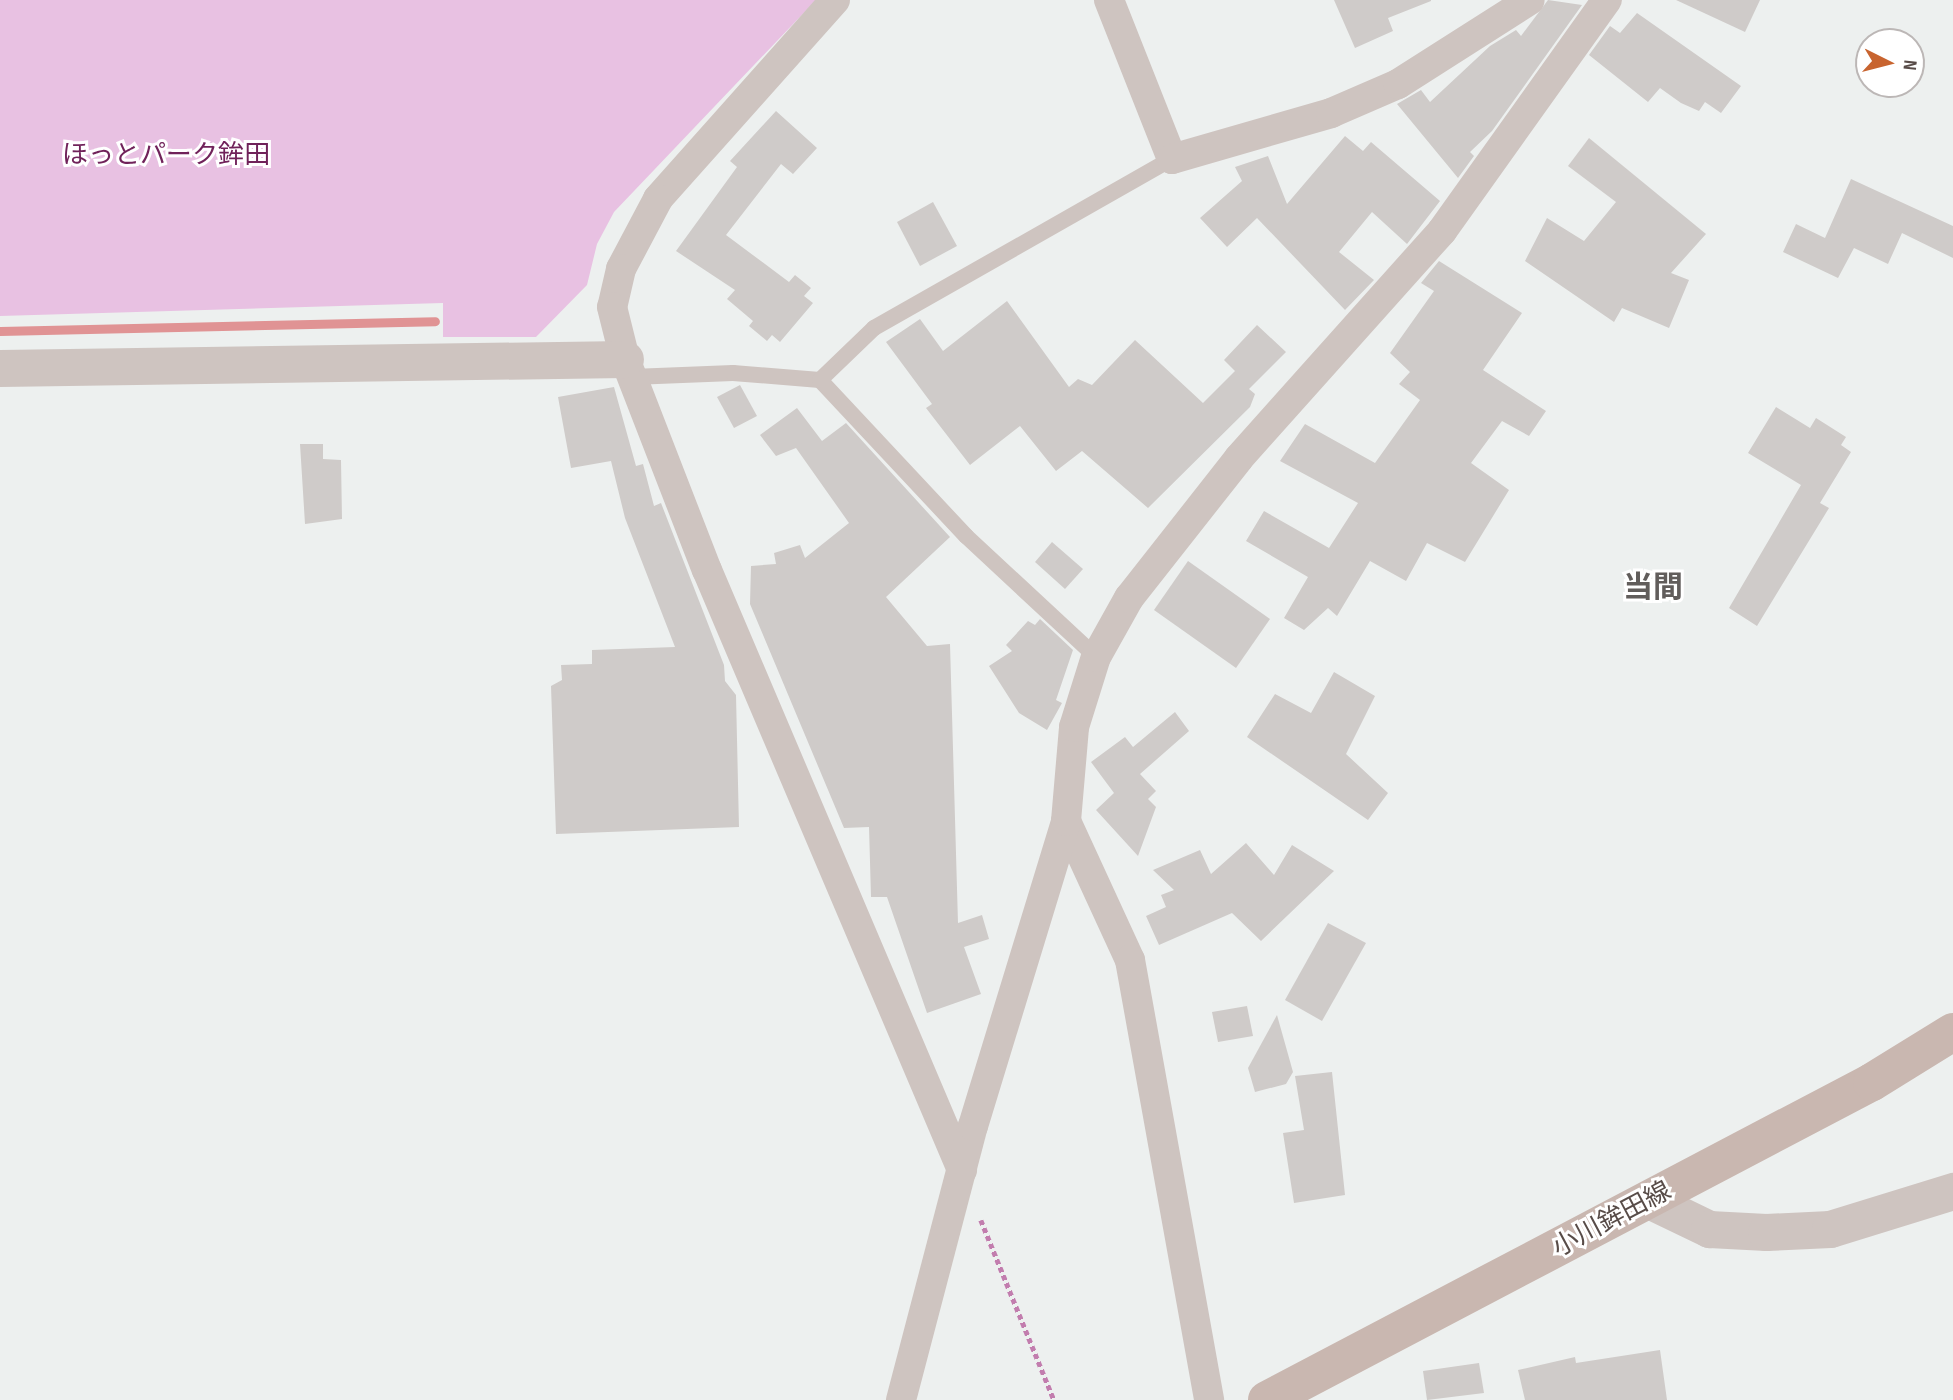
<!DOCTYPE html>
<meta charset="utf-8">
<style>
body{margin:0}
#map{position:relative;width:1953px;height:1400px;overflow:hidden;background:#edf0ef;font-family:"Sofia Sans Condensed","Noto Sans JP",sans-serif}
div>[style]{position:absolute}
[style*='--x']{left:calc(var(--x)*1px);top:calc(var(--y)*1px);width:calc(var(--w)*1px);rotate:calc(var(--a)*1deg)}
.green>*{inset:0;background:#e8c1e2}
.stream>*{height:9px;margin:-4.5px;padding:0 4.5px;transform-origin:4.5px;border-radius:4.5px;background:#e09394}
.building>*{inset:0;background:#cfcbc9}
.path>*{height:4.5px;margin-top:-2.25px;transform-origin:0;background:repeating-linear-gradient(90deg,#c27dae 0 5px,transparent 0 8.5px)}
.service>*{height:16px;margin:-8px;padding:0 8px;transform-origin:8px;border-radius:8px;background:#cec4c0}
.minor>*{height:30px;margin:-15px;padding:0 15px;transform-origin:15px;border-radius:15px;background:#cec4c0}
.tertiary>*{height:37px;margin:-18.5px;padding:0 18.5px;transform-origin:18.5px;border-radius:18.5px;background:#cec4c0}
.primary>*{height:38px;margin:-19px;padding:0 19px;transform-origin:19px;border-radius:19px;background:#c9b7b0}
span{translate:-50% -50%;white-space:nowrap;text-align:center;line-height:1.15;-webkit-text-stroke:6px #fff;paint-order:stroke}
.park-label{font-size:26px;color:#70225a}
.street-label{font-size:26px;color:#584c48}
.quarter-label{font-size:30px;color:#615d5b;font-weight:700}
.north{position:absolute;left:1855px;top:28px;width:70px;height:70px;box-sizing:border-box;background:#fff;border:2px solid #bcb7b6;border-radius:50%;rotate:96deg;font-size:19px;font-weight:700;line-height:28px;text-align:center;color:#584c48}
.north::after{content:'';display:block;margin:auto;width:24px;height:32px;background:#c8642f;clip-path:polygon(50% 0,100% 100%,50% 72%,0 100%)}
</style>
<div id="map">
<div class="green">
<i style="clip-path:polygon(0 0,816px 0,614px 212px,597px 244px,587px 285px,536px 337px,443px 337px,443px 303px,0 316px)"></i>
</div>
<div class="stream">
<i style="--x:0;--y:331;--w:435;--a:-1.3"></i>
</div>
<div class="building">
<i style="clip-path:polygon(1334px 0,1431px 0,1431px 1px,1388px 18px,1393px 31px,1355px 48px)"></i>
<i style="clip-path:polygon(1548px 0,1582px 5px,1492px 131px,1470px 152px,1474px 156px,1458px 178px,1397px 104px,1421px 90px,1430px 102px,1490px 46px,1516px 30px,1521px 36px)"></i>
<i style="clip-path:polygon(1676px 0,1760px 0,1745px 32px)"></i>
<i style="clip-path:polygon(1637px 13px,1741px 86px,1721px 113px,1705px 102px,1699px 111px,1681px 103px,1660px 88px,1648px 102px,1589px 55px,1610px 26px,1620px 33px)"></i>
<i style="clip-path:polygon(776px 111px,817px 148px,793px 174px,781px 164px,726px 235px,789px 282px,795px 275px,811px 288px,804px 296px,813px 303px,780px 342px,772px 335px,767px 341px,749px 326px,753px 321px,727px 299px,735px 290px,676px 251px,737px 167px,730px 161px)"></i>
<i style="clip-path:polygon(1345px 136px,1363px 151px,1371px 142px,1440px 201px,1407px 244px,1372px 212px,1339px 252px,1374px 280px,1345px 310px,1257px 218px,1227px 247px,1200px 218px,1242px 181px,1235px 167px,1268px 156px,1287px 204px)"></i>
<i style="clip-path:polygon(1589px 138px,1706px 234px,1671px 273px,1689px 280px,1669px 328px,1622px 308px,1614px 322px,1525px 261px,1547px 218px,1584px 241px,1616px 202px,1568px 166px)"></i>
<i style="clip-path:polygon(1851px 179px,1953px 226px,1953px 258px,1902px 233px,1888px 264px,1854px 248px,1838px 278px,1783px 252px,1796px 224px,1825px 238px)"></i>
<i style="clip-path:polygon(933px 202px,957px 246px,920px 266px,897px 222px)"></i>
<i style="clip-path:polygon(1439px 261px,1522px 313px,1483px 370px,1546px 411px,1529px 436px,1502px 421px,1471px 463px,1509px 490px,1465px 562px,1427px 543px,1406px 581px,1370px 561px,1337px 616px,1328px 608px,1304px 630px,1284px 618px,1308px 577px,1246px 541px,1264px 511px,1329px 548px,1358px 503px,1280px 461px,1305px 424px,1375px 463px,1420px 400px,1399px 384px,1410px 372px,1390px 353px,1434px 291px,1421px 283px)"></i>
<i style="clip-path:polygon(1007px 301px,1069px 387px,1078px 379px,1092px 385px,1135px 340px,1203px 403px,1235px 371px,1224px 360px,1257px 325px,1286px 352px,1249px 389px,1255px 394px,1250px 407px,1148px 508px,1082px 451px,1056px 471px,1020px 426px,970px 465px,926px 408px,932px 404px,886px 342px,920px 319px,943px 351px)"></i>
<i style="clip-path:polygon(740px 385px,757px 416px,734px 428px,717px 397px)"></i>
<i style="clip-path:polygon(614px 387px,636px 466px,643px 464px,654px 506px,661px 503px,724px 665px,725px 681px,736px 695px,739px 827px,556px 834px,551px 686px,562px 680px,561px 665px,592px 664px,592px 650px,675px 647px,625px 518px,611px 461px,571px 468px,558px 397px)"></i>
<i style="clip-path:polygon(1776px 407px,1810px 428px,1816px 418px,1846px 437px,1841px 445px,1851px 452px,1820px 503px,1829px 508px,1757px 626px,1729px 608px,1801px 485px,1748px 453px)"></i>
<i style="clip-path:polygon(797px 408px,822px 441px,846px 423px,950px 537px,886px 597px,927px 646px,950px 644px,958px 923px,982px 915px,989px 939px,964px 947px,981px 994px,927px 1013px,887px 897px,871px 897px,869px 827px,844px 828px,750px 604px,751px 566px,776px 564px,774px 553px,800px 545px,805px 558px,849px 523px,796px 448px,776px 456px,760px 435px)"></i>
<i style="clip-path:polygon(300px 444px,323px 444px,323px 459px,341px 460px,342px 519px,305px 524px)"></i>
<i style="clip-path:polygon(1052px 542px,1083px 569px,1065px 589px,1035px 562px)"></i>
<i style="clip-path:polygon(1188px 561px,1270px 619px,1236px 668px,1154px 610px)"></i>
<i style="clip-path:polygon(1040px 619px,1073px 650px,1056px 700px,1062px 703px,1047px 730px,1019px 713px,989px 666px,1012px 651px,1006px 645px,1028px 621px,1035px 625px)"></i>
<i style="clip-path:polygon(1334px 672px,1375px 696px,1346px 754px,1388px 793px,1368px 820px,1247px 737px,1275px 694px,1311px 713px)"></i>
<i style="clip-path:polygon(1175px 712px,1189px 731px,1140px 774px,1156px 791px,1148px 799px,1156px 807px,1138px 856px,1096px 810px,1114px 793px,1091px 762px,1125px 737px,1133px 747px)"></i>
<i style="clip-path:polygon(1246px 843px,1274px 875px,1292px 845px,1334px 871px,1261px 941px,1232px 913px,1159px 945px,1146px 916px,1166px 907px,1161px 895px,1174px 890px,1153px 870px,1200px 850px,1211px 874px)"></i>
<i style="clip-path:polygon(1328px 923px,1366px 943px,1322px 1021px,1285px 1000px)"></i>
<i style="clip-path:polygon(1247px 1006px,1253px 1036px,1218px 1042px,1212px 1012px)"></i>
<i style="clip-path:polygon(1277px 1015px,1293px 1072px,1286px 1084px,1255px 1092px,1248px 1068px)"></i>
<i style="clip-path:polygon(1332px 1072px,1345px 1195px,1294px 1203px,1283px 1133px,1304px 1130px,1295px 1076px)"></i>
<i style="clip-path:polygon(1660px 1350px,1667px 1400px,1525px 1400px,1518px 1370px,1575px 1357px,1576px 1363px)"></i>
<i style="clip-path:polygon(1479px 1363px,1484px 1393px,1427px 1400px,1423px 1371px)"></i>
</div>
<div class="path">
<i style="--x:981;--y:1220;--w:194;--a:67.9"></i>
</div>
<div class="service">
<i style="--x:632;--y:377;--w:101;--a:-2.3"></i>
<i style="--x:733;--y:373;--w:87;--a:4.6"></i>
<i style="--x:820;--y:380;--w:214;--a:46.9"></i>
<i style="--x:966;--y:536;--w:178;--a:42.9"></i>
<i style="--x:820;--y:380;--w:75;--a:-43.9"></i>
<i style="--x:874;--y:328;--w:343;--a:-29.6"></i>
</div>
<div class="minor">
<i style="--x:835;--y:0;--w:266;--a:131.7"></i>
<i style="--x:658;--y:199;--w:79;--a:117.9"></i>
<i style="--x:621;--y:269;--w:39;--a:103"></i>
<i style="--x:612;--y:307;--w:54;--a:76"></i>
<i style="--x:625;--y:359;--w:226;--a:68.8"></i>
<i style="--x:707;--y:570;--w:652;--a:66.97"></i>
<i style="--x:1109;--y:0;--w:171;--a:68.4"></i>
<i style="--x:1172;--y:159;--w:166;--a:-16.1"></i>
<i style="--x:1331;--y:113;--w:73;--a:-23.4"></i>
<i style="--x:1398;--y:84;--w:156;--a:-32.5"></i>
<i style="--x:1066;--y:821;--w:153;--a:65.3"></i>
<i style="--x:1130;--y:960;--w:447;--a:79.8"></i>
<i style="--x:901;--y:1400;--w:283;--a:-75.3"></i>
<i style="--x:973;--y:1126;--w:319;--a:-73"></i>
<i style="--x:1066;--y:821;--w:94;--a:-85.1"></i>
<i style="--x:1074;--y:727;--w:73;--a:-72.6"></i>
<i style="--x:1096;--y:657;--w:68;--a:-60.8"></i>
<i style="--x:1129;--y:598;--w:178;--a:-51.8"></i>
<i style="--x:1239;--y:458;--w:305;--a:-48.2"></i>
<i style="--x:1442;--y:231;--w:284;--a:-54.5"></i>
</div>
<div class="tertiary">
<i style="--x:0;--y:368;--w:625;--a:-0.83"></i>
<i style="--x:1649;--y:1200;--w:67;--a:25.8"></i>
<i style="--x:1709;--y:1229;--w:57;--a:3"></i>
<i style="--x:1766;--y:1232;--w:64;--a:-2.7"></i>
<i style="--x:1830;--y:1229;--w:129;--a:-17.2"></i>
</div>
<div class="primary">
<i style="--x:1267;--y:1400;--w:683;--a:-27.73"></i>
<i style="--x:1872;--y:1082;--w:95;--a:-31.7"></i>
</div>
<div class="park-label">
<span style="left:166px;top:156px">ほっとパーク鉾田</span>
</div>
<div class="street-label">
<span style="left:1612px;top:1220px;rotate:-28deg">小川鉾田線</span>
</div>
<div class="quarter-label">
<span style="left:1653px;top:588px">当間</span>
</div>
<div class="north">N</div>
</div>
